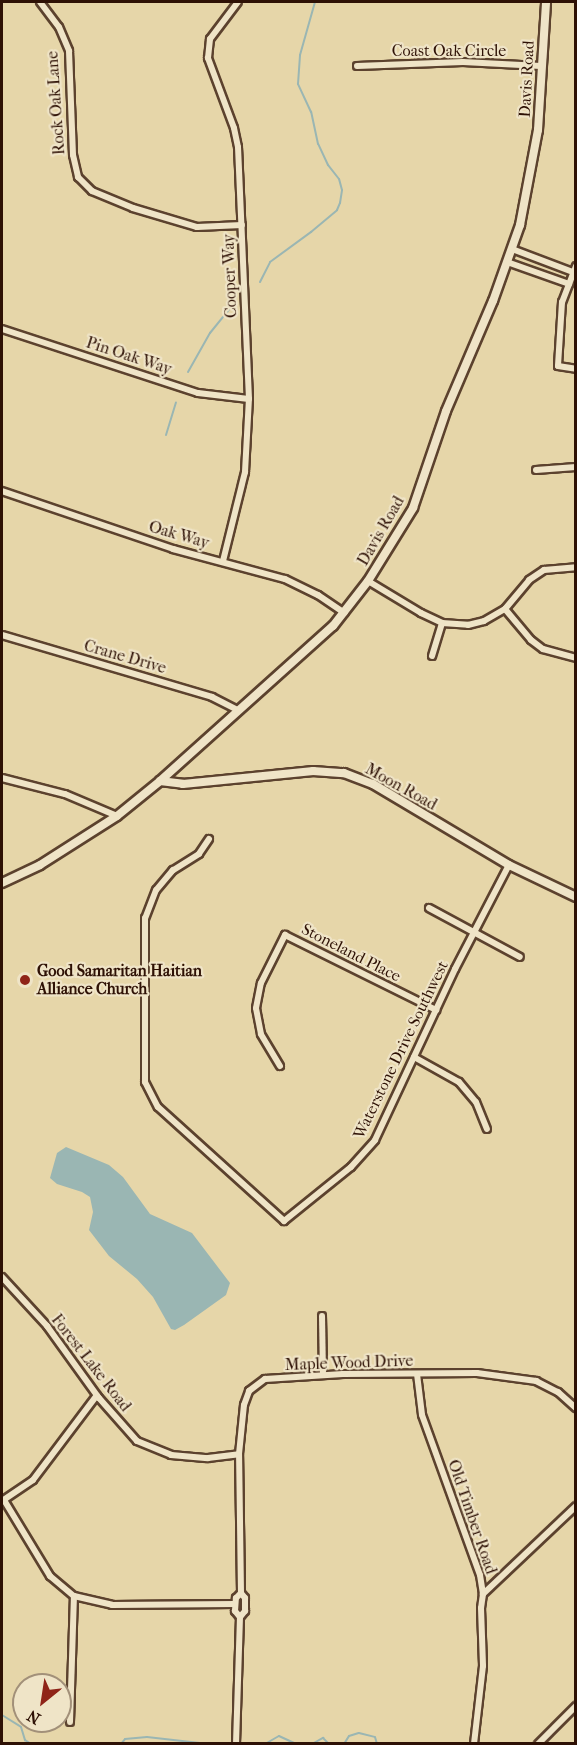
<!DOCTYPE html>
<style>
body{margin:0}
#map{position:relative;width:577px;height:1745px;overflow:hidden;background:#e6d6a9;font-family:"IM FELL French Canon",serif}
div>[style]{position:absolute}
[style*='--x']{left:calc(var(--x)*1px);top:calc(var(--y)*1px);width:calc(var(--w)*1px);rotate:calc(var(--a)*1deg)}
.water>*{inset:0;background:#9ab6b3}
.stream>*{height:2px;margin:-1px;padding:0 1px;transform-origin:1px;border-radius:1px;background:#9ab6b3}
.roads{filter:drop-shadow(2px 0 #5c422e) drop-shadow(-2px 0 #5c422e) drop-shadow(0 2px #5c422e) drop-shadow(0 -2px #5c422e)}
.minor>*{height:6px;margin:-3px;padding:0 3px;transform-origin:3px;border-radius:3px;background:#efe4c7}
.tertiary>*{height:8px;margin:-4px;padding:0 4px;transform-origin:4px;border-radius:4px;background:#efe4c7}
.dots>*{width:16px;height:16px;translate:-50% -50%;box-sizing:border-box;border:3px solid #efe4c7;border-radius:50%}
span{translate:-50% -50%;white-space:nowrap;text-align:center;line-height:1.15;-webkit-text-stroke:4.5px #efe4c7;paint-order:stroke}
.street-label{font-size:16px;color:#2e1105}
.poi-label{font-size:16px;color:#2e1105;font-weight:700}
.left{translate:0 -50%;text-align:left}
.frame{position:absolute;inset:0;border:3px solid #2e1105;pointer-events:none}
.north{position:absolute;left:12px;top:1673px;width:60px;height:60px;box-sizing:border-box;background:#efe4c7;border:2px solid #a29079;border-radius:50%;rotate:210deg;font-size:16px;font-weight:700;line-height:24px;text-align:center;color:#2e1105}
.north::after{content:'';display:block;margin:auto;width:21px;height:27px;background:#8f2418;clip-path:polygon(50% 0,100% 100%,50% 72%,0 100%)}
</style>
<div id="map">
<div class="water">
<i style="clip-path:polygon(66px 1147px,109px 1165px,123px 1177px,150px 1214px,192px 1233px,230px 1283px,226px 1295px,184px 1325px,175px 1330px,171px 1329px,153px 1297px,137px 1279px,109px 1256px,89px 1230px,93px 1212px,90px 1197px,82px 1192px,57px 1184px,50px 1178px,57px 1153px)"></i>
</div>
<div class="stream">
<i style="--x:260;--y:282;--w:22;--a:-63"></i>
<i style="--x:270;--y:262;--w:51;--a:-36.2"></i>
<i style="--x:311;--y:232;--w:34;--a:-40"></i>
<i style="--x:337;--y:210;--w:8;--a:-67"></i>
<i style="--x:340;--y:203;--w:13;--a:-81"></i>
<i style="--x:342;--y:190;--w:11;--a:-105"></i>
<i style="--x:339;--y:179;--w:18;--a:-128"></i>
<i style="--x:328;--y:165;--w:23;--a:-115"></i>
<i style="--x:318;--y:144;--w:33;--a:-102"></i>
<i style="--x:311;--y:112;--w:31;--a:-115"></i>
<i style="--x:298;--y:84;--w:29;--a:-86"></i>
<i style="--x:300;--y:55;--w:55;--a:-74.2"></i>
<i style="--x:188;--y:372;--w:45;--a:-60.6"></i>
<i style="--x:210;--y:333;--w:32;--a:-51"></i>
<i style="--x:166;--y:435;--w:34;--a:-73"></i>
<i style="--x:2;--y:1715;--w:22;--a:32"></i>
<i style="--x:21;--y:1727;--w:14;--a:73"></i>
<i style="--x:25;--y:1740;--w:7;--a:34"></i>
<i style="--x:121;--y:1744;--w:6;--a:-51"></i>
<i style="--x:125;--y:1739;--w:22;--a:-5"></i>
<i style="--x:147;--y:1737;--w:62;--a:6.4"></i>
<i style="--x:265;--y:1744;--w:16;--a:-30"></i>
<i style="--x:279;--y:1736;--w:19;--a:25"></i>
<i style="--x:312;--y:1744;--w:13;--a:-29"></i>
<i style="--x:323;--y:1738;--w:8;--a:45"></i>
<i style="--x:344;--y:1744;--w:9;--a:-58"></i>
<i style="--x:349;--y:1736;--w:10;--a:-17"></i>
<i style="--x:359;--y:1733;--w:16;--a:14"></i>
<i style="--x:375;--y:1737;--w:7;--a:74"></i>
</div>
<div class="roads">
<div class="minor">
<i style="--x:40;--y:2;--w:31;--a:53"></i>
<i style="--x:59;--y:27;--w:26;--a:67"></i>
<i style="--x:69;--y:51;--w:104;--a:87.8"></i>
<i style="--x:73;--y:155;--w:23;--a:77"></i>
<i style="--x:78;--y:177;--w:20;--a:45"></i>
<i style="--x:92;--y:191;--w:44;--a:22.5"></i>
<i style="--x:133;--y:208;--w:67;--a:16.5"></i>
<i style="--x:197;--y:227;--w:45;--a:-2.5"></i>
<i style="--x:357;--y:66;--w:106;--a:-2.2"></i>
<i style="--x:463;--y:62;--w:78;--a:2.9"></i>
<i style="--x:512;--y:249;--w:65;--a:20.7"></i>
<i style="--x:507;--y:262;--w:66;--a:19.5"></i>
<i style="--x:576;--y:266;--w:39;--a:111"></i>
<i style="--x:562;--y:302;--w:64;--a:93.6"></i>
<i style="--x:558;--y:366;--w:18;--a:9"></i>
<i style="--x:2;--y:329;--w:206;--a:18.1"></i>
<i style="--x:198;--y:393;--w:51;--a:6.7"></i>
<i style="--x:536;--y:470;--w:40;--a:-4.3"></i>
<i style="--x:2;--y:491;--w:181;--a:18.7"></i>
<i style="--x:173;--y:549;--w:116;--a:15"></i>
<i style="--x:285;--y:579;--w:37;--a:26"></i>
<i style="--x:318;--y:595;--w:32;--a:34"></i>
<i style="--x:223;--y:561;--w:92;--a:-76.1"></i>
<i style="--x:245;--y:472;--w:73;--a:-86.9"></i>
<i style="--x:249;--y:399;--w:252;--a:-92.5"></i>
<i style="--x:238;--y:147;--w:19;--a:-102"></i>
<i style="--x:234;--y:128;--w:75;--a:-110.4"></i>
<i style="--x:208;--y:58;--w:19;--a:-84"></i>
<i style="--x:210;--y:39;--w:46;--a:-52.9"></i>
<i style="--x:368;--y:581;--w:62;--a:31.1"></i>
<i style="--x:421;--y:613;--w:23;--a:25"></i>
<i style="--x:442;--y:623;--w:26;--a:4"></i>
<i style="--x:468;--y:625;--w:16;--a:-14"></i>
<i style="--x:484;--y:621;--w:24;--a:-30"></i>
<i style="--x:505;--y:609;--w:38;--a:-50"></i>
<i style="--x:529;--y:580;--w:18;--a:-34"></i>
<i style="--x:544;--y:570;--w:32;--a:-5"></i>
<i style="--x:505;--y:609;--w:40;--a:50"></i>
<i style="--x:531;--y:640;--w:15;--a:37"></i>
<i style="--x:543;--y:649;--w:34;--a:15"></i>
<i style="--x:2;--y:635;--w:219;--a:16.4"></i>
<i style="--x:212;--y:697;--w:29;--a:27"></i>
<i style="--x:432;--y:656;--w:34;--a:-73"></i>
<i style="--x:2;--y:778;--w:65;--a:14.3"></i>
<i style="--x:65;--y:794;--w:56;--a:22.9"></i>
<i style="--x:209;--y:839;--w:18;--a:124"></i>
<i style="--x:199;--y:854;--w:31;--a:148"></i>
<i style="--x:173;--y:870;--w:26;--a:130"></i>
<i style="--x:156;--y:890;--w:30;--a:111"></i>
<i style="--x:145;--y:918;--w:164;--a:90"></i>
<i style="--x:145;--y:1082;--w:28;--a:63"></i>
<i style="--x:158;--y:1107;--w:170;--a:42.1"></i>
<i style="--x:284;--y:1221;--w:86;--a:-38.9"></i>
<i style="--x:351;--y:1167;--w:36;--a:-48"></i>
<i style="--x:375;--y:1140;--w:189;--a:-64.9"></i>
<i style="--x:455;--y:969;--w:117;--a:-62.6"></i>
<i style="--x:429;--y:908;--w:103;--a:28.3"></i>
<i style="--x:414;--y:1057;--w:51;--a:29.1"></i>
<i style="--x:459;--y:1082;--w:26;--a:50"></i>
<i style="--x:476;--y:1102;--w:29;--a:68"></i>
<i style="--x:280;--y:1066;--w:37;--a:-121"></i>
<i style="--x:261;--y:1034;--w:26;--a:-101"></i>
<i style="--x:256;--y:1008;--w:25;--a:-79"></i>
<i style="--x:261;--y:983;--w:54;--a:-63.4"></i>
<i style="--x:285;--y:935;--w:169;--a:26.4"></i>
<i style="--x:2;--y:1277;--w:67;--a:47.4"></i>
<i style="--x:47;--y:1326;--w:89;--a:54.2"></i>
<i style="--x:99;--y:1398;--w:57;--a:48.5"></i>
<i style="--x:137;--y:1441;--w:37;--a:22"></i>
<i style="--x:171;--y:1455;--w:37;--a:5"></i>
<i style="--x:208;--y:1458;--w:31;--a:-7"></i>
<i style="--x:322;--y:1316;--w:59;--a:89"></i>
<i style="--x:417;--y:1374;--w:41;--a:83"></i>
<i style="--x:422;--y:1415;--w:170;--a:70.1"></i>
<i style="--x:480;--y:1575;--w:19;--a:81"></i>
<i style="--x:483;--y:1594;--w:14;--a:98"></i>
<i style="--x:481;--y:1608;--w:58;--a:88"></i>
<i style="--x:483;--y:1666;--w:79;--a:96.6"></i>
<i style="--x:4;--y:1500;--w:89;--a:58.8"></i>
<i style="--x:50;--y:1576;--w:31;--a:40"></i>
<i style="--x:74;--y:1596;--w:39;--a:13"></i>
<i style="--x:112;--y:1605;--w:123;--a:-0.5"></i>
<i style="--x:2;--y:1501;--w:37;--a:-34"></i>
<i style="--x:33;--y:1480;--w:106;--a:-53"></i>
<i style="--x:483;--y:1594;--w:128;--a:-43.4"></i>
<i style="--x:240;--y:1617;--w:8;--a:-130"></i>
<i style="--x:235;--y:1611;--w:13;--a:-86"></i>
<i style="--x:236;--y:1598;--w:7;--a:-45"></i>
<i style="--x:70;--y:1722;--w:126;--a:-88.2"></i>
<i style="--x:236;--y:1744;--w:127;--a:-88.2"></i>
<i style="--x:240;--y:1617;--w:8;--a:-50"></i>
<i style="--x:245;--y:1611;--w:13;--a:-90"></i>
<i style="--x:245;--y:1598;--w:6;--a:-129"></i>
<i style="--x:241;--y:1593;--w:139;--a:-90.8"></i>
<i style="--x:239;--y:1454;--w:49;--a:-84.2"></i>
<i style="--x:244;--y:1405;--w:15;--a:-70"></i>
<i style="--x:249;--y:1391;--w:20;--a:-37"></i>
<i style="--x:265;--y:1379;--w:78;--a:-3.7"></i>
<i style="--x:343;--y:1374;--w:134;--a:-0.4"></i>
<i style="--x:477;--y:1373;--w:60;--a:7.7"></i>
<i style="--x:536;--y:1381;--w:25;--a:27"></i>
<i style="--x:558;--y:1392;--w:24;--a:42"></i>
<i style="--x:538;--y:1744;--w:54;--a:-45"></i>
</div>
<div class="tertiary">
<i style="--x:160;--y:781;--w:23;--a:7"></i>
<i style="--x:183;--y:784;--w:131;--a:-5.7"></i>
<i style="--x:313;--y:771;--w:31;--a:4"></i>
<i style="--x:344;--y:773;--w:31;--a:21"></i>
<i style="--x:373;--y:784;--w:158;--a:30.8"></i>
<i style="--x:509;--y:865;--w:74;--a:25.5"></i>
<i style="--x:2;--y:883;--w:42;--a:-25.3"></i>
<i style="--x:40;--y:865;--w:91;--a:-32.5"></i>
<i style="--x:117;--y:816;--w:55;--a:-39.1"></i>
<i style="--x:160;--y:781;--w:232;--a:-41.9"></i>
<i style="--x:333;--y:626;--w:57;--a:-52.1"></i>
<i style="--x:368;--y:581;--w:86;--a:-58.3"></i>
<i style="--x:413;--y:508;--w:102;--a:-71.2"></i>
<i style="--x:446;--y:411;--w:120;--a:-66.9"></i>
<i style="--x:493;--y:301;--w:81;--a:-70.4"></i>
<i style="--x:520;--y:225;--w:97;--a:-79.3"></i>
<i style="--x:538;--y:130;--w:128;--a:-86.4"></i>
</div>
</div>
<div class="dots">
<i style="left:25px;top:980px;background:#8f2418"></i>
</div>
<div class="street-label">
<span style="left:449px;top:51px">Coast Oak Circle</span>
<span style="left:527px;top:79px;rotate:-87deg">Davis Road</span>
<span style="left:56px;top:103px;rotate:-94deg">Rock Oak Lane</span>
<span style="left:230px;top:276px;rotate:-92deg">Cooper Way</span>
<span style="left:129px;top:356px;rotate:18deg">Pin Oak Way</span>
<span style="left:381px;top:531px;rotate:-60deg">Davis Road</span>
<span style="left:179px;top:535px;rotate:16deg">Oak Way</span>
<span style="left:125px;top:657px;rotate:16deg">Crane Drive</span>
<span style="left:401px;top:787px;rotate:29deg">Moon Road</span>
<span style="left:351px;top:953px;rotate:27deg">Stoneland Place</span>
<span style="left:401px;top:1050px;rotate:-64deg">Waterstone Drive Southwest</span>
<span style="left:91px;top:1363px;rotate:52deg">Forest Lake Road</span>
<span style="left:349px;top:1363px;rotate:-2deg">Maple Wood Drive</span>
<span style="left:472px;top:1517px;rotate:71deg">Old Timber Road</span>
</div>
<div class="poi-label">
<span class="left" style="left:37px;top:980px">Good Samaritan Haitian<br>Alliance Church</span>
</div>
<div class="frame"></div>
<div class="north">N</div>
</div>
